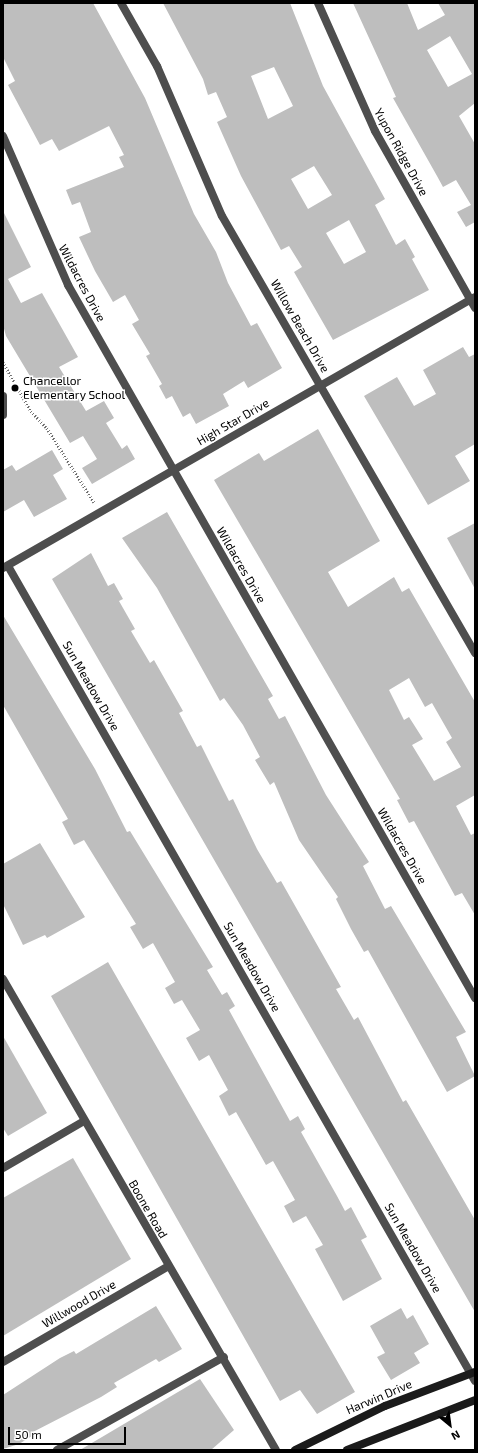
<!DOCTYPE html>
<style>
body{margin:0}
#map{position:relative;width:478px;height:1453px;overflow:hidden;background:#fff;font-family:"Exo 2",sans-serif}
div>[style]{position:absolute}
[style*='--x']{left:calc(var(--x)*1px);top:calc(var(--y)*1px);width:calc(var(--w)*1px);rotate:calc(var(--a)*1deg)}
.building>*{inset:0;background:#bebebe}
.path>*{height:2.5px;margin-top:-1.25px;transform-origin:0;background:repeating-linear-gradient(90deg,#707070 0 1px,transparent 0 3px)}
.service>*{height:8px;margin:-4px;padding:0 4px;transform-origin:4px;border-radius:4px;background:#4e4e4e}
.minor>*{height:8px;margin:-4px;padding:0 4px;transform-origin:4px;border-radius:4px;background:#4e4e4e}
.tertiary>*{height:8px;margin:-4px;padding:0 4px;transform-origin:4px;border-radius:4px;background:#4e4e4e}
.secondary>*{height:8px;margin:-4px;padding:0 4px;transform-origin:4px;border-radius:4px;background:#1b1b1b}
.dots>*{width:11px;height:11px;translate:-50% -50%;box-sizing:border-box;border:2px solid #fff;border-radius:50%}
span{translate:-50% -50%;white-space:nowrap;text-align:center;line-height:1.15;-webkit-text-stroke:3px #fff;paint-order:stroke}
.street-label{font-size:12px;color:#000}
.poi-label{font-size:12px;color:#000}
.left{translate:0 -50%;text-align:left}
.frame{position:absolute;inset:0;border:4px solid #000;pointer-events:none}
.north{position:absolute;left:430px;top:1405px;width:40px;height:40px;-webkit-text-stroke:3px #fff;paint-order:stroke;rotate:151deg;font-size:11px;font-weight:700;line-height:16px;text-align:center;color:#000}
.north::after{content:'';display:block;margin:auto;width:14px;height:18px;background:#000;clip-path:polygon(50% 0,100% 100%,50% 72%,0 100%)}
.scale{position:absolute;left:8px;top:1427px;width:118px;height:18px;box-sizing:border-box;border:2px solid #000;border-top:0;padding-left:5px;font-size:12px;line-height:14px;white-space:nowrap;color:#000;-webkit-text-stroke:3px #fff;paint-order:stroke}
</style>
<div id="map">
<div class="building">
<i style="clip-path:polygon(3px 3px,93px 3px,145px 98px,194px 214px,216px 252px,228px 283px,251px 326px,257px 323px,282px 368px,248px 388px,244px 381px,223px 394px,229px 406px,196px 424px,190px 413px,183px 417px,172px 396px,166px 399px,159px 386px,162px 384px,146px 356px,150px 354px,132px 324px,139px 320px,125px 295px,113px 302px,95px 271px,79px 237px,91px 232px,80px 202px,72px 205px,66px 190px,124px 167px,119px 157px,124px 155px,109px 126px,59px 151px,52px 139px,40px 145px,8px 85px,15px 81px,3px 57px)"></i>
<i style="clip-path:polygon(evenodd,163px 3px,290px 3px,323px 86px,385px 199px,375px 205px,396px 245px,405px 239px,415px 257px,412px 259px,429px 290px,333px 340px,294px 272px,302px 267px,289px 246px,281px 250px,241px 176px,217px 122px,227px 117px,216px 92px,208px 95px,203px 79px,163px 3px,274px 67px,293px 106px,268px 119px,251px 76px,274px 67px,163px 3px,314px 166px,332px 195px,308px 209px,291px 179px,314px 166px,163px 3px,349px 220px,366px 252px,344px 264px,326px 233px,349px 220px)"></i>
<i style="clip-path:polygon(evenodd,353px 3px,407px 3px,418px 30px,445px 15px,438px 3px,475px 3px,475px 103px,459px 116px,475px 144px,475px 222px,466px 227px,457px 212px,471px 205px,456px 180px,443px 187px,437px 176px,393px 98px,396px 97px,353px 3px,450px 36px,472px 74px,448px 87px,427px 50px,450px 36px)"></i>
<i style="clip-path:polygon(3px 211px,31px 267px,8px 279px,21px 303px,42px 293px,78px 357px,59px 367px,86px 411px,104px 401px,114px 418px,106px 423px,122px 449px,127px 445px,135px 459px,92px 484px,82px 468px,97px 459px,83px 436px,70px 443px,6px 336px,3px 325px)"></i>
<i style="clip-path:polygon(463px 347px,469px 357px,475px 354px,475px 444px,455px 456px,470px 481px,428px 505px,364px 396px,397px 377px,414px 406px,436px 394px,423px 370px)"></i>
<i style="clip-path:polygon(evenodd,318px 429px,380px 541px,328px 572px,348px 607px,394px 577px,402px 592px,409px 588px,475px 702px,475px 795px,456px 806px,471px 835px,475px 833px,475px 915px,462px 893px,455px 896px,414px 821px,409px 823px,397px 800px,400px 799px,214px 480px,259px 453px,264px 461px,318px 429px,409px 678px,425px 707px,432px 703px,452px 738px,446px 742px,461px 767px,434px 781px,412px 745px,423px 739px,409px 717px,404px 720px,389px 690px,409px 678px)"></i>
<i style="clip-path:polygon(52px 450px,63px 469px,53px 475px,67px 499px,34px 517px,24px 500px,3px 512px,3px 470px,12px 465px,16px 471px)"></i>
<i style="clip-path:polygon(167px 512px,273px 696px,268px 699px,279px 719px,285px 716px,326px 795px,369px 862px,363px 866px,385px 909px,391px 906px,466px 1032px,456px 1037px,475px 1076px,447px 1092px,368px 950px,364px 952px,351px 929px,336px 899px,338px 897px,299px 840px,274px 782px,270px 785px,255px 760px,260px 757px,243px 725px,224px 698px,220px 701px,157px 588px,122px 538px)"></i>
<i style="clip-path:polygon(475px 523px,475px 589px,447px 538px)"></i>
<i style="clip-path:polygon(91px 553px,108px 586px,114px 583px,123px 599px,119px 601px,135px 629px,131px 631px,150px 663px,154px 660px,183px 711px,179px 713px,197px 747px,201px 745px,229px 801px,233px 799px,257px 849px,277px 883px,281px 881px,341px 987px,336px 989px,354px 1020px,358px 1017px,403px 1102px,406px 1100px,475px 1220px,475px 1312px,52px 579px)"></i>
<i style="clip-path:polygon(3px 615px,95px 769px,127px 832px,130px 831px,213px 967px,207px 970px,222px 995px,227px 992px,235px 1006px,229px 1010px,290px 1121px,298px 1116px,305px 1129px,301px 1132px,337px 1196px,345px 1211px,351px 1207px,367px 1237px,361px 1240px,382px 1279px,343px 1301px,315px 1249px,323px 1245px,306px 1216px,293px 1223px,284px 1206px,295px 1200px,273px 1161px,266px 1165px,236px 1112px,229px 1116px,219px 1096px,228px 1090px,209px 1055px,199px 1061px,186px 1038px,200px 1030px,182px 1000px,174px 1004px,165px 988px,175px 982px,153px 943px,143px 949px,130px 927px,136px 924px,84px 840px,74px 845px,62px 822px,68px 819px,3px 705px)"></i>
<i style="clip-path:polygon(40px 843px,85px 917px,47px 938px,45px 935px,23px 945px,3px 904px,3px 864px)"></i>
<i style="clip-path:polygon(108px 962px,355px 1392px,317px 1414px,300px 1390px,280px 1401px,51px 996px)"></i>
<i style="clip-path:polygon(3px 1036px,47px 1113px,8px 1136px,3px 1128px)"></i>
<i style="clip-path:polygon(73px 1158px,131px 1259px,3px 1336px,3px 1198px)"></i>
<i style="clip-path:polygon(156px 1306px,182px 1349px,159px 1362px,156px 1359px,114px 1383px,117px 1387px,101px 1397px,31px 1433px,32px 1436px,19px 1444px,3px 1449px,3px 1395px,60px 1358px,74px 1351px,76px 1354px)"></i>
<i style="clip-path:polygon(401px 1308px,407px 1319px,413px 1315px,429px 1344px,414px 1353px,420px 1363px,391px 1380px,377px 1357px,385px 1353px,370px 1326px)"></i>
<i style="clip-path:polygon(200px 1379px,234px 1430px,211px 1450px,80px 1450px)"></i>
</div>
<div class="path">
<i style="--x:3;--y:362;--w:56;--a:60.3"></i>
<i style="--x:31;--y:411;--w:23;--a:47"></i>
<i style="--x:47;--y:428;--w:88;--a:57.6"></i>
</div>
<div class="service">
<i style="--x:3;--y:396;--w:19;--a:90"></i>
<i style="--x:57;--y:1450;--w:191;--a:-29.1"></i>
</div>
<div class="minor">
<i style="--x:121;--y:3;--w:73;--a:60.3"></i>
<i style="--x:157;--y:66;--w:163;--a:66.6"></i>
<i style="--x:222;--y:216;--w:505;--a:59.93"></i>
<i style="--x:318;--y:3;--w:140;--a:66"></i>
<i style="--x:375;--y:131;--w:203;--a:60.5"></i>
<i style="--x:3;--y:136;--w:163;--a:66.4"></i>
<i style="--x:68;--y:285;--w:821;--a:60.28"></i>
<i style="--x:8;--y:566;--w:939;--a:60.19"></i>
<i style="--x:3;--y:1168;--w:94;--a:-30.1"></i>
<i style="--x:3;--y:1362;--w:190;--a:-30.1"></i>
</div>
<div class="tertiary">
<i style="--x:3;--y:568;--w:544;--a:-29.86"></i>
<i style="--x:3;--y:979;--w:544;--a:59.9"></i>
</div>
<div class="secondary">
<i style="--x:295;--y:1450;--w:100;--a:-26.1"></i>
<i style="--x:385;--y:1406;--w:96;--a:-20.7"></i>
<i style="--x:347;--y:1450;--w:137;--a:-21.3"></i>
</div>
<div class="dots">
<i style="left:15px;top:388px;background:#000"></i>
</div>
<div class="street-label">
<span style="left:401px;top:152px;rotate:61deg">Yupon Ridge Drive</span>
<span style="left:82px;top:283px;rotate:62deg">Wildacres Drive</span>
<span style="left:300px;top:326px;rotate:60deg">Willow Beach Drive</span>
<span style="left:233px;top:422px;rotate:-30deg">High Star Drive</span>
<span style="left:241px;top:565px;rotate:60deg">Wildacres Drive</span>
<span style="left:91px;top:686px;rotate:60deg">Sun Meadow Drive</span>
<span style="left:402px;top:846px;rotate:60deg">Wildacres Drive</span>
<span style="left:252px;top:967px;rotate:60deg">Sun Meadow Drive</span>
<span style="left:148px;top:1209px;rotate:60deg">Boone Road</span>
<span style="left:413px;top:1248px;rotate:60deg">Sun Meadow Drive</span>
<span style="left:79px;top:1304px;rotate:-30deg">Willwood Drive</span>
<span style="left:379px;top:1397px;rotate:-23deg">Harwin Drive</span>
</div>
<div class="poi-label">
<span class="left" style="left:23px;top:388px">Chancellor<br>Elementary School</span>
</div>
<div class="frame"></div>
<div class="north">N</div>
<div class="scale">50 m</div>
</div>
